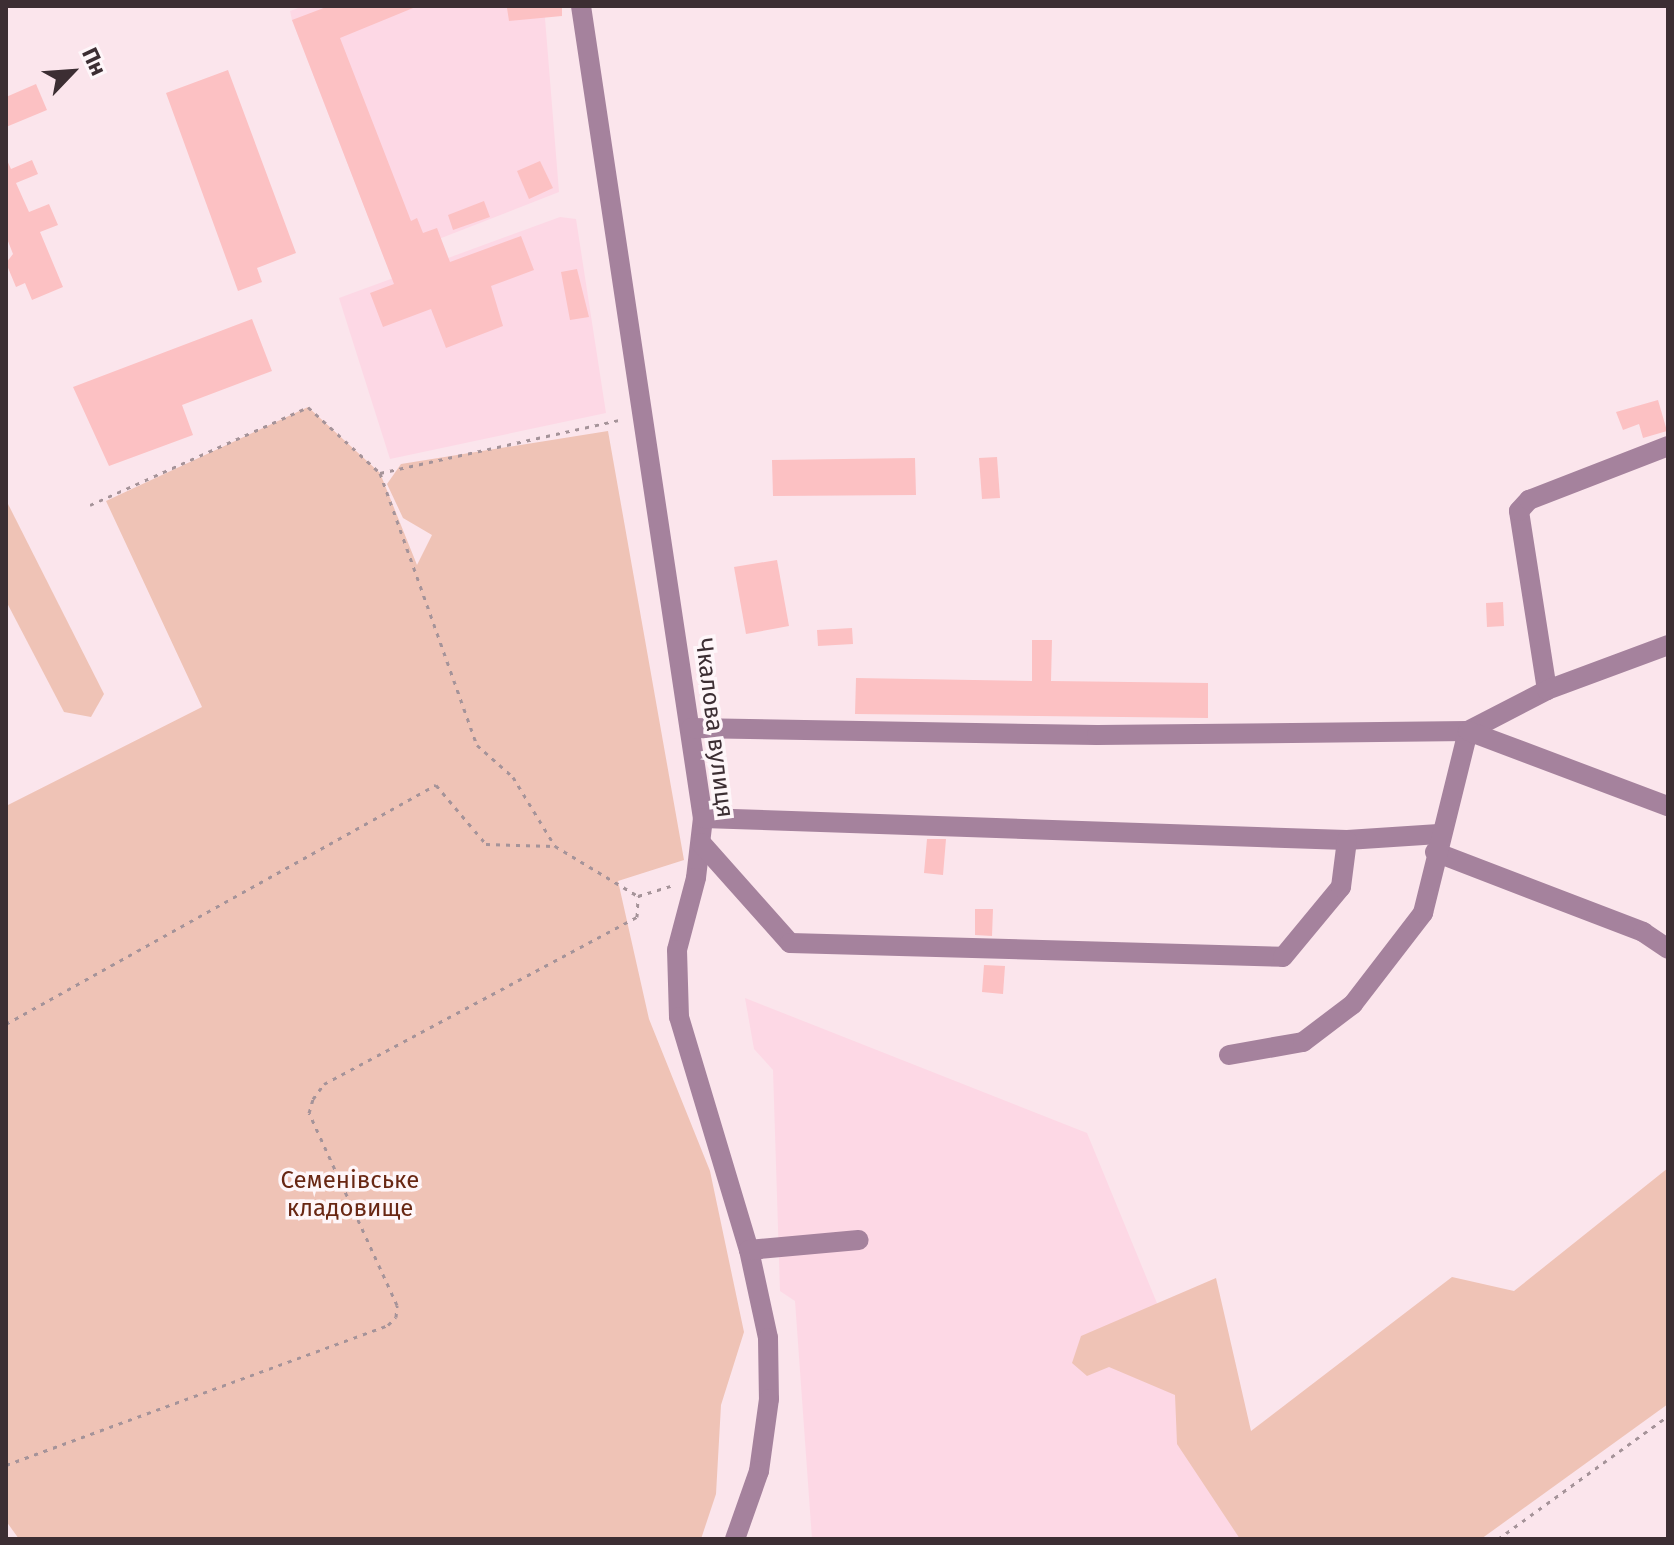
<!DOCTYPE html>
<meta charset="utf-8">
<style>
body{margin:0}
#map{position:relative;width:1674px;height:1545px;overflow:hidden;background:#fbe5ec;font-family:"Fira Sans",sans-serif}
div>[style]{position:absolute}
[style*='--x']{left:calc(var(--x)*1px);top:calc(var(--y)*1px);width:calc(var(--w)*1px);rotate:calc(var(--a)*1deg)}
.built>*{inset:0;background:#fdd8e5}
.green>*{inset:0;background:#efc3b6}
.building>*{inset:0;background:#fcc1c3}
.path>*{height:3px;margin-top:-1.5px;transform-origin:0;background:repeating-linear-gradient(90deg,#a59399 0 4px,transparent 0 10px)}
.minor>*{height:20px;margin:-10px;padding:0 10px;transform-origin:10px;border-radius:10px;background:#a5829d}
span{translate:-50% -50%;white-space:nowrap;text-align:center;line-height:1.15;-webkit-text-stroke:7px #fef6f9;paint-order:stroke}
.street-label{font-size:24px;color:#3c2e33}
.park-label{font-size:24px;color:#682713}
.frame{position:absolute;inset:0;border:8px solid #3c2e33;pointer-events:none}
.north{position:absolute;left:32px;top:32px;width:80px;height:80px;-webkit-text-stroke:6px #fef6f9;paint-order:stroke;rotate:65deg;font-size:22px;font-weight:700;line-height:32px;text-align:center;color:#3c2e33}
.north::after{content:'';display:block;margin:auto;width:28px;height:36px;background:#3c2e33;clip-path:polygon(50% 0,100% 100%,50% 72%,0 100%)}
</style>
<div id="map">
<div class="built">
<i style="clip-path:polygon(304px 6px,544px 6px,559px 192px,385px 260px,292px 20px,290px 11px)"></i>
<i style="clip-path:polygon(560px 217px,576px 219px,606px 413px,390px 459px,339px 298px)"></i>
<i style="clip-path:polygon(745px 998px,1087px 1133px,1254px 1539px,812px 1539px,795px 1301px,780px 1291px,773px 1070px,754px 1049px)"></i>
</div>
<div class="green">
<i style="clip-path:polygon(308px 407px,380px 473px,417px 565px,432px 535px,403px 518px,387px 484px,401px 464px,608px 431px,684px 860px,618px 881px,649px 1019px,710px 1171px,744px 1332px,721px 1405px,716px 1494px,701px 1539px,19px 1539px,6px 1521px,6px 806px,202px 707px,106px 501px)"></i>
<i style="clip-path:polygon(6px 500px,104px 694px,91px 717px,64px 712px,6px 601px)"></i>
<i style="clip-path:polygon(1668px 1168px,1668px 1404px,1481px 1539px,1240px 1539px,1177px 1444px,1175px 1395px,1109px 1367px,1087px 1376px,1072px 1363px,1081px 1336px,1216px 1278px,1251px 1431px,1452px 1277px,1514px 1291px)"></i>
</div>
<div class="building">
<i style="clip-path:polygon(329px 6px,418px 6px,340px 38px,411px 221px,417px 218px,423px 233px,437px 228px,450px 262px,521px 236px,534px 270px,491px 286px,503px 326px,446px 348px,431px 309px,383px 327px,370px 293px,394px 284px,292px 20px)"></i>
<i style="clip-path:polygon(562px 6px,562px 16px,509px 21px,507px 8px)"></i>
<i style="clip-path:polygon(228px 70px,296px 253px,257px 268px,262px 282px,238px 291px,166px 93px)"></i>
<i style="clip-path:polygon(36px 84px,47px 110px,6px 127px,6px 97px)"></i>
<i style="clip-path:polygon(6px 158px,11px 169px,32px 160px,38px 174px,16px 183px,29px 212px,49px 204px,58px 225px,40px 232px,63px 287px,32px 300px,25px 283px,16px 287px,6px 263px,13px 254px,6px 236px)"></i>
<i style="clip-path:polygon(540px 161px,553px 188px,529px 199px,517px 171px)"></i>
<i style="clip-path:polygon(484px 201px,490px 217px,453px 230px,448px 215px)"></i>
<i style="clip-path:polygon(577px 269px,589px 317px,570px 320px,561px 272px)"></i>
<i style="clip-path:polygon(252px 319px,272px 371px,182px 405px,193px 435px,109px 466px,73px 387px)"></i>
<i style="clip-path:polygon(1658px 400px,1667px 431px,1643px 438px,1639px 424px,1623px 430px,1616px 412px)"></i>
<i style="clip-path:polygon(997px 457px,1000px 498px,982px 499px,979px 458px)"></i>
<i style="clip-path:polygon(915px 458px,916px 495px,773px 496px,772px 460px)"></i>
<i style="clip-path:polygon(777px 560px,789px 626px,746px 634px,734px 567px)"></i>
<i style="clip-path:polygon(1503px 602px,1504px 626px,1487px 627px,1486px 603px)"></i>
<i style="clip-path:polygon(852px 628px,853px 644px,818px 646px,817px 630px)"></i>
<i style="clip-path:polygon(1032px 640px,1052px 640px,1051px 681px,1208px 683px,1208px 718px,855px 714px,856px 678px,1032px 681px)"></i>
<i style="clip-path:polygon(927px 839px,946px 839px,943px 875px,924px 873px)"></i>
<i style="clip-path:polygon(975px 909px,993px 909px,992px 936px,975px 935px)"></i>
<i style="clip-path:polygon(984px 965px,1005px 966px,1003px 994px,982px 992px)"></i>
</div>
<div class="path">
<i style="--x:380;--y:473;--w:289;--a:70.4"></i>
<i style="--x:477;--y:745;--w:48;--a:41.6"></i>
<i style="--x:513;--y:777;--w:81;--a:58.7"></i>
<i style="--x:555;--y:846;--w:97;--a:31.1"></i>
<i style="--x:638;--y:896;--w:37;--a:-17"></i>
<i style="--x:90;--y:505;--w:239;--a:-24.2"></i>
<i style="--x:308;--y:407;--w:98;--a:42.5"></i>
<i style="--x:380;--y:473;--w:249;--a:-12.5"></i>
<i style="--x:6;--y:1024;--w:492;--a:-29.1"></i>
<i style="--x:436;--y:785;--w:77;--a:49.7"></i>
<i style="--x:486;--y:844;--w:69;--a:1.7"></i>
<i style="--x:6;--y:1465;--w:407;--a:-20.1"></i>
<i style="--x:388;--y:1325;--w:11;--a:-45"></i>
<i style="--x:396;--y:1317;--w:12;--a:-85"></i>
<i style="--x:397;--y:1305;--w:211;--a:-114.6"></i>
<i style="--x:309;--y:1113;--w:15;--a:-74"></i>
<i style="--x:313;--y:1099;--w:19;--a:-54"></i>
<i style="--x:324;--y:1084;--w:355;--a:-28.1"></i>
<i style="--x:637;--y:917;--w:21;--a:-87"></i>
<i style="--x:1498;--y:1539;--w:210;--a:-35.9"></i>
</div>
<div class="minor">
<i style="--x:581;--y:6;--w:821;--a:81.46"></i>
<i style="--x:703;--y:818;--w:60;--a:96.7"></i>
<i style="--x:696;--y:878;--w:74;--a:104.8"></i>
<i style="--x:677;--y:950;--w:67;--a:88.3"></i>
<i style="--x:679;--y:1017;--w:243;--a:73.3"></i>
<i style="--x:749;--y:1250;--w:90;--a:77.8"></i>
<i style="--x:768;--y:1338;--w:61;--a:89.1"></i>
<i style="--x:769;--y:1399;--w:73;--a:97.9"></i>
<i style="--x:759;--y:1471;--w:72;--a:109.4"></i>
<i style="--x:1547;--y:690;--w:181;--a:-98.9"></i>
<i style="--x:1519;--y:511;--w:15;--a:-48"></i>
<i style="--x:1529;--y:500;--w:149;--a:-21.2"></i>
<i style="--x:691;--y:728;--w:406;--a:1"></i>
<i style="--x:1097;--y:735;--w:371;--a:-0.6"></i>
<i style="--x:1468;--y:731;--w:89;--a:-27.4"></i>
<i style="--x:1547;--y:690;--w:129;--a:-20.4"></i>
<i style="--x:703;--y:818;--w:644;--a:1.96"></i>
<i style="--x:1347;--y:840;--w:92;--a:-3.7"></i>
<i style="--x:701;--y:843;--w:134;--a:48.3"></i>
<i style="--x:790;--y:943;--w:493;--a:1.6"></i>
<i style="--x:1283;--y:957;--w:91;--a:-50.4"></i>
<i style="--x:1341;--y:887;--w:47;--a:-82.7"></i>
<i style="--x:1435;--y:852;--w:223;--a:21"></i>
<i style="--x:1643;--y:932;--w:30;--a:34"></i>
<i style="--x:1229;--y:1055;--w:75;--a:-10"></i>
<i style="--x:1303;--y:1042;--w:63;--a:-37.2"></i>
<i style="--x:1353;--y:1004;--w:115;--a:-52.4"></i>
<i style="--x:1423;--y:913;--w:187;--a:-76.1"></i>
<i style="--x:1468;--y:731;--w:214;--a:20.6"></i>
<i style="--x:749;--y:1250;--w:110;--a:-5.2"></i>
</div>
<div class="street-label">
<span style="left:714px;top:728px;rotate:83deg">Чкалова вулиця</span>
</div>
<div class="park-label">
<span style="left:350px;top:1195px">Семенівське<br>кладовище</span>
</div>
<div class="frame"></div>
<div class="north">Пн</div>
</div>
